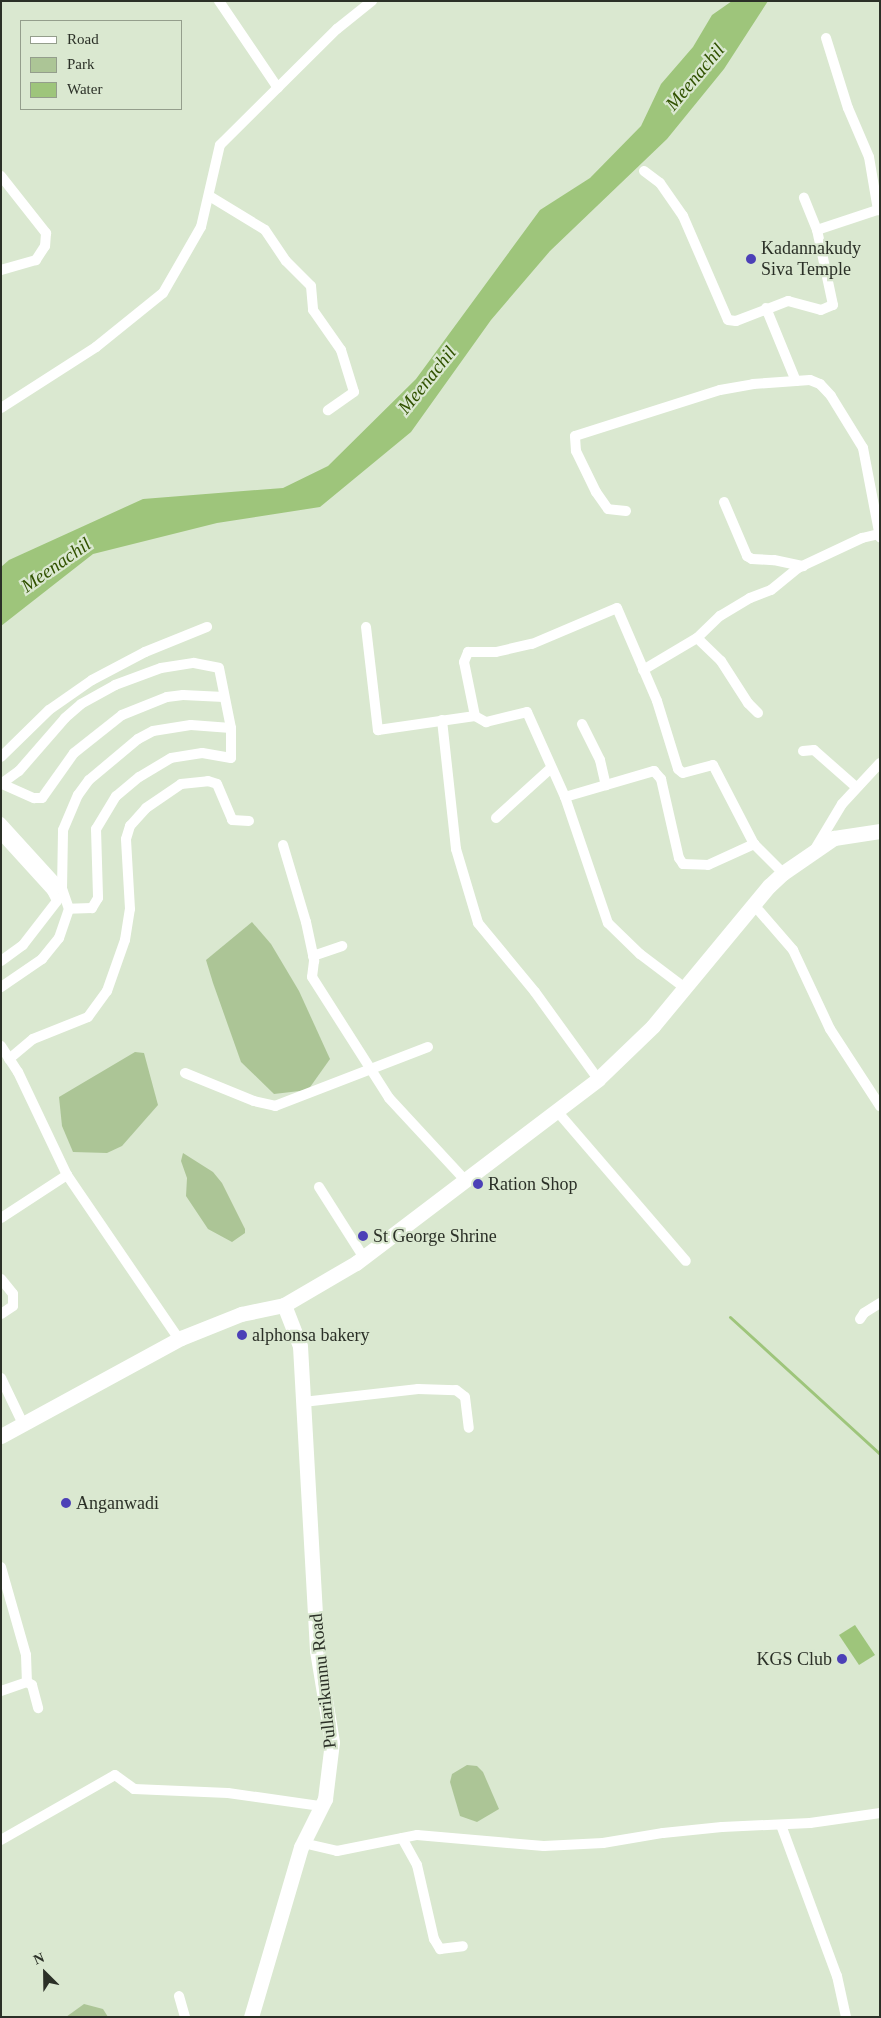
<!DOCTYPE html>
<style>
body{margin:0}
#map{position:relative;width:881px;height:2018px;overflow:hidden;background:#dae8d0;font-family:Georgia,serif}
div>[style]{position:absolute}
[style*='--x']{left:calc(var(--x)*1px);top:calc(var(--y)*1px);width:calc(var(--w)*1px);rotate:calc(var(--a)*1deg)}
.green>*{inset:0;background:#acc596}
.water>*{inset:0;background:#9ec57b}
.stream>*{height:3px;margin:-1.5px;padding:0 1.5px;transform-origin:1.5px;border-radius:1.5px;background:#9ec57b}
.street>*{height:10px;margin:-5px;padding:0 5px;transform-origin:5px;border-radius:5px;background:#fff}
.secondary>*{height:15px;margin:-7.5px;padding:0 7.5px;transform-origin:7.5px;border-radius:7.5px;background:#fff}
.dots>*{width:14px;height:14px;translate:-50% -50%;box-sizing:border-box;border:2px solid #dae8d0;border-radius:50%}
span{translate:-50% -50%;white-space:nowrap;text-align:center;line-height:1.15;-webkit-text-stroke:4.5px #dae8d0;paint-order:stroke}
.poi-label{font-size:18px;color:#2b3027}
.left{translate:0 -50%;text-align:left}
.right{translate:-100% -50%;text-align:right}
.street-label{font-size:18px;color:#2b3027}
.water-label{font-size:19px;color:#315200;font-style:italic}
.frame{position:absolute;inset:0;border:2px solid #2b3027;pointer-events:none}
.legend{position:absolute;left:20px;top:20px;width:162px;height:90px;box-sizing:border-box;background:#dae8d0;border:1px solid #949e8c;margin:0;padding:6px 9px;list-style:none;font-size:15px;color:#2b3027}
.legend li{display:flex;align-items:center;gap:10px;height:25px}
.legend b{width:25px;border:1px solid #949e8c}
.north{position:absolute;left:20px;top:1948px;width:50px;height:50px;-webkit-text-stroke:4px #dae8d0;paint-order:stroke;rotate:337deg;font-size:14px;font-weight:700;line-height:20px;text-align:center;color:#2b3027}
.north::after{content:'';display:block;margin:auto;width:18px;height:22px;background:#2b3027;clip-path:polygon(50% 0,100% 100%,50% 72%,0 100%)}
</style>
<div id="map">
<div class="green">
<i style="clip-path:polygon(252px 922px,271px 944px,299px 991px,330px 1059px,308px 1090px,274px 1094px,241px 1062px,213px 983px,206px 960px)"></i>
<i style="clip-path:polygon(135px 1052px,144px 1053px,158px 1105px,122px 1146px,107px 1153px,73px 1152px,62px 1126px,59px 1097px)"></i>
<i style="clip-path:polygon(183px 1153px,213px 1172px,222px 1183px,245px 1229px,245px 1233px,232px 1242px,208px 1229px,186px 1196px,187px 1178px,181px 1161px)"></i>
<i style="clip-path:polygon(467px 1765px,477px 1766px,483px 1772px,499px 1809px,477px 1822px,460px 1816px,450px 1782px,452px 1774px)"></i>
<i style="clip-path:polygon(84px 2004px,103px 2009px,108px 2017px,66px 2017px)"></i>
</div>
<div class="water">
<i style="clip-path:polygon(732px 1px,768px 1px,724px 69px,667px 139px,550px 251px,491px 320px,411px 432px,320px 507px,217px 523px,93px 554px,1px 626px,1px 567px,9px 560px,143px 499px,283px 488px,328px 466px,416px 379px,540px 210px,590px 178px,641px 126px,661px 84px,693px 47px,712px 15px)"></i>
<i style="clip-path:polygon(855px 1625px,875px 1655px,859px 1665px,839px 1635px)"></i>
</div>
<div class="stream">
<i style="--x:730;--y:1317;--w:203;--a:42.4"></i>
</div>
<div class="street">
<i style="--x:219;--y:1;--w:105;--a:55.9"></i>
<i style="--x:826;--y:38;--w:73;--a:72.6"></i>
<i style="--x:848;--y:108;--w:53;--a:66.8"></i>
<i style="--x:869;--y:157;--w:54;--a:80.4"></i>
<i style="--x:644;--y:171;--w:20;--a:37"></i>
<i style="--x:660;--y:183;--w:40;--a:55.1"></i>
<i style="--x:683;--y:216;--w:113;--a:66.6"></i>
<i style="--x:728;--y:320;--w:8;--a:7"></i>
<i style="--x:736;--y:321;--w:56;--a:-21"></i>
<i style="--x:788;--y:301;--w:34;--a:15"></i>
<i style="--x:821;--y:310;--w:13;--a:-23"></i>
<i style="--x:833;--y:305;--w:77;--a:-102"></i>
<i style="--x:817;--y:230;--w:35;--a:-112"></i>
<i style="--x:1;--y:176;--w:73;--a:51.7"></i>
<i style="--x:46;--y:233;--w:13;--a:94"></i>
<i style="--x:45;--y:246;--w:17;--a:123"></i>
<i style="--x:36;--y:260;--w:36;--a:164"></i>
<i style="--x:211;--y:197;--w:63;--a:31.4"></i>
<i style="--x:265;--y:230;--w:37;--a:56"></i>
<i style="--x:286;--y:261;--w:35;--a:45"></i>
<i style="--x:311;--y:286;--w:24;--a:85"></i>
<i style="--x:313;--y:310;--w:49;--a:55"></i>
<i style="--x:341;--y:350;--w:44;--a:72.8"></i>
<i style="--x:354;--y:392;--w:32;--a:145"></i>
<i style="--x:817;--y:230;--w:66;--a:-18.4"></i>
<i style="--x:766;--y:308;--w:79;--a:67.7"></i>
<i style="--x:1;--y:408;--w:113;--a:-32.7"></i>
<i style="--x:96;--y:347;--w:86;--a:-38.9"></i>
<i style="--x:163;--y:293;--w:76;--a:-60.1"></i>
<i style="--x:201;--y:227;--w:84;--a:-77"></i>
<i style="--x:220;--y:145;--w:165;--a:-44.8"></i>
<i style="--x:337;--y:29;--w:45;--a:-38.7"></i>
<i style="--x:724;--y:502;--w:59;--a:66.9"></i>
<i style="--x:747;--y:556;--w:6;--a:31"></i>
<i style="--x:752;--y:559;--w:22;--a:3"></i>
<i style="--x:774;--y:560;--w:30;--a:12"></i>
<i style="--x:626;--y:511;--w:18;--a:-174"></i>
<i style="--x:608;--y:509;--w:21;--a:-125"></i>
<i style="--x:596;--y:492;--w:46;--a:-116"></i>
<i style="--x:576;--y:451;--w:15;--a:-94"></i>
<i style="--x:575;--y:436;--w:152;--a:-17.6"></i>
<i style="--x:720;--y:390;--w:34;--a:-10"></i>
<i style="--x:753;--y:384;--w:57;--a:-4"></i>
<i style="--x:810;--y:380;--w:11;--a:22"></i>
<i style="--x:820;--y:384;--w:16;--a:47"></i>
<i style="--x:831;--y:396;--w:61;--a:58.4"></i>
<i style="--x:863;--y:448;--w:91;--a:79.2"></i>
<i style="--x:366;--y:627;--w:104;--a:83.4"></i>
<i style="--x:378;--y:730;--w:98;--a:-8.2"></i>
<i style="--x:475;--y:716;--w:13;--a:29"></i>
<i style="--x:486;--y:722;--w:42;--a:-13.7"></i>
<i style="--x:527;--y:712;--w:93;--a:65.9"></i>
<i style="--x:565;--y:797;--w:133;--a:71.2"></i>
<i style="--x:608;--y:923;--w:45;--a:44.1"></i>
<i style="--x:640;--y:954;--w:56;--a:37.1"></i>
<i style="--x:643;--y:670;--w:63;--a:-30.7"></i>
<i style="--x:758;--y:713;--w:14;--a:-135"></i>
<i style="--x:748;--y:703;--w:50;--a:-122.7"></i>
<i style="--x:721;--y:661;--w:33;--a:-136"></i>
<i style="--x:697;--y:638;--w:32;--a:-44"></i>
<i style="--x:720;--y:616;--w:35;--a:-31"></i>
<i style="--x:750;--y:598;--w:22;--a:-21"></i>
<i style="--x:771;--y:590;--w:35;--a:-39"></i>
<i style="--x:798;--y:568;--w:71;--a:-25.1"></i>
<i style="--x:862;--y:538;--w:18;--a:-13"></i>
<i style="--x:475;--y:716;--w:55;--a:-101.5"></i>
<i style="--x:464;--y:662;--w:11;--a:-68"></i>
<i style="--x:468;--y:652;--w:28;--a:0"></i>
<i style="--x:496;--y:652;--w:37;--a:-13"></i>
<i style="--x:532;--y:644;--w:92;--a:-23"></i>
<i style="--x:617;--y:608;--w:101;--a:66.7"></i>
<i style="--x:657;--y:701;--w:71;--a:72.8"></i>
<i style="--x:678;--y:769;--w:6;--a:39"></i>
<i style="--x:683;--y:773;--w:31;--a:-15"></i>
<i style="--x:713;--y:765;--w:89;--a:62.6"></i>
<i style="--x:754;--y:844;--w:41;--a:45"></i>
<i style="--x:442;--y:720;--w:130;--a:83.8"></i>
<i style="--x:456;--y:849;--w:77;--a:73.4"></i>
<i style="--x:478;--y:923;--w:89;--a:50.4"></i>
<i style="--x:535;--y:992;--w:107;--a:54.1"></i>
<i style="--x:582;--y:724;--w:40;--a:63.4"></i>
<i style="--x:600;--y:760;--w:26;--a:77"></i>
<i style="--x:803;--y:751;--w:11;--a:-5"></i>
<i style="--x:814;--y:750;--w:56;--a:41.4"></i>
<i style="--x:1;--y:757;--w:67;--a:-44.4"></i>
<i style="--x:49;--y:710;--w:52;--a:-34.9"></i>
<i style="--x:92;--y:680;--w:60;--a:-27.8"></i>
<i style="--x:145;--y:652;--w:67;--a:-22"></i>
<i style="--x:1;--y:784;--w:22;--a:-36"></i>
<i style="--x:19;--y:771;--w:70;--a:-49"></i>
<i style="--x:65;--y:718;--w:21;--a:-41"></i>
<i style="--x:81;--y:704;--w:39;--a:-29"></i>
<i style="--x:115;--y:685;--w:49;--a:-20.3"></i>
<i style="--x:161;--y:668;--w:33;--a:-9"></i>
<i style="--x:194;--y:663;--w:25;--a:11"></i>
<i style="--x:219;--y:668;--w:61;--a:78.7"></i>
<i style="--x:231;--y:728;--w:30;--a:90"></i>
<i style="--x:231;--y:758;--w:29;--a:-170"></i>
<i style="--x:202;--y:753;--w:31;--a:171"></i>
<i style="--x:171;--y:758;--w:37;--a:149"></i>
<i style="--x:139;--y:777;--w:30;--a:140"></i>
<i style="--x:116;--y:796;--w:39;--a:121"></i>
<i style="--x:96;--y:829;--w:69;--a:88.3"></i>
<i style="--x:98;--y:898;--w:12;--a:121"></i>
<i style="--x:92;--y:908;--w:23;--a:178"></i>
<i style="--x:69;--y:909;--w:21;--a:-109"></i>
<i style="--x:62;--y:889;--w:59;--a:-89"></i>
<i style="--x:63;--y:830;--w:38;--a:-67"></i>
<i style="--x:78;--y:795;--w:19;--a:-54"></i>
<i style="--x:89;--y:780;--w:64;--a:-39.9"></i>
<i style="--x:138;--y:739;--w:17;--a:-28"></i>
<i style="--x:153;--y:731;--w:38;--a:-9"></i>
<i style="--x:191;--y:725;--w:40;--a:4.3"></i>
<i style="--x:2;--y:784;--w:35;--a:24"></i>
<i style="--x:34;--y:798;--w:8;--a:0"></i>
<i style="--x:42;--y:798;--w:55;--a:-54.6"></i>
<i style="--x:74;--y:753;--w:61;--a:-38.4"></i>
<i style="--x:122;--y:715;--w:48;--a:-21.8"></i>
<i style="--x:167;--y:697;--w:16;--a:-7"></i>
<i style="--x:183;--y:695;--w:41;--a:2.8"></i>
<i style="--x:565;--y:797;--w:93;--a:-16.3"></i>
<i style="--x:654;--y:771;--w:11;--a:49"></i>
<i style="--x:661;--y:779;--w:81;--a:77.2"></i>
<i style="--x:679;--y:858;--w:7;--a:56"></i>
<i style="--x:683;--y:864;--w:25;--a:2"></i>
<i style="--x:708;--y:865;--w:51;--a:-24.5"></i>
<i style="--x:496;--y:818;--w:74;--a:-42.3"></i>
<i style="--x:1;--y:822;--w:91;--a:47.7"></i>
<i style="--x:1;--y:835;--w:76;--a:47.7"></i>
<i style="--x:52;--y:891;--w:11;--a:63"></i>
<i style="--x:57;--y:901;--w:56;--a:127.7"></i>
<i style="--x:23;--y:945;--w:27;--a:144"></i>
<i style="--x:283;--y:845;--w:80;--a:73.4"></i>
<i style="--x:306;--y:922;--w:40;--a:78"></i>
<i style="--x:314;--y:961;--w:16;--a:97"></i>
<i style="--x:312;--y:977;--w:143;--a:57.5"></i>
<i style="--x:389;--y:1098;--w:112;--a:47.2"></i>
<i style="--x:815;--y:849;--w:52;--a:-59"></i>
<i style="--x:842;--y:804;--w:56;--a:-47.2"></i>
<i style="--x:754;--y:905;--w:60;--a:49.1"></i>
<i style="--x:793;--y:950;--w:87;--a:64.9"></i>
<i style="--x:830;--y:1029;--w:92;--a:57"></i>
<i style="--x:313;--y:956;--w:31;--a:-19"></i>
<i style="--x:1;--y:987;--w:50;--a:-34.3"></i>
<i style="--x:42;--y:959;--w:27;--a:-51"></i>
<i style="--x:59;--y:938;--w:31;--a:-71"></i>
<i style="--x:1;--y:1046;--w:31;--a:57"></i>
<i style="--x:18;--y:1072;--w:114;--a:64.6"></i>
<i style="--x:67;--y:1175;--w:199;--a:55.7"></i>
<i style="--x:9;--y:1059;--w:31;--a:-40"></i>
<i style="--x:33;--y:1039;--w:59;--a:-21.8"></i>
<i style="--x:88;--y:1017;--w:32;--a:-54"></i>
<i style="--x:107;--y:991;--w:54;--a:-70.6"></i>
<i style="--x:125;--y:940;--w:31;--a:-81"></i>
<i style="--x:130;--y:909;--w:70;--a:-93.3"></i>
<i style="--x:126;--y:839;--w:14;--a:-73"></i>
<i style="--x:130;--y:826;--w:24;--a:-48"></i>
<i style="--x:146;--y:808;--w:42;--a:-34.4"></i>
<i style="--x:181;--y:784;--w:27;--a:-6"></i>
<i style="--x:208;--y:781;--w:9;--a:18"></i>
<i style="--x:217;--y:784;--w:39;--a:67"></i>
<i style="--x:232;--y:820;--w:17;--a:3"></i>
<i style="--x:185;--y:1073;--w:74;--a:22.1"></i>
<i style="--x:254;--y:1101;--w:22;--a:13"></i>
<i style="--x:275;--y:1106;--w:164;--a:-21.1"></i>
<i style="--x:556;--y:1110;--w:199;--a:49.3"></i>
<i style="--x:319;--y:1187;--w:84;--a:57.6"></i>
<i style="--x:1;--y:1218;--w:79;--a:-33.1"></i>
<i style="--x:1;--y:1279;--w:19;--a:51"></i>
<i style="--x:13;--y:1294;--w:12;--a:90"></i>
<i style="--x:13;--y:1306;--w:14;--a:146"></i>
<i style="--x:860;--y:1319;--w:7;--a:-56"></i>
<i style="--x:864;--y:1313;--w:19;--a:-32"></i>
<i style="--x:1;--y:1378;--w:51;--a:64.4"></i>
<i style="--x:303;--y:1402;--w:116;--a:-6.4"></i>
<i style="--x:418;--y:1389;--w:38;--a:2"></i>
<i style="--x:456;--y:1390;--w:11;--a:38"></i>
<i style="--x:465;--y:1397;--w:31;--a:83"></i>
<i style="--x:1;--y:1567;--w:91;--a:74.1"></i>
<i style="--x:26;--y:1655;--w:27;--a:88"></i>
<i style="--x:1;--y:1691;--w:28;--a:-19"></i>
<i style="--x:27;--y:1682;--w:6;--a:31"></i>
<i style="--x:32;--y:1685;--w:24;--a:75"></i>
<i style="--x:781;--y:1825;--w:161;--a:69.7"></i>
<i style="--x:837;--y:1976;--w:42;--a:77.6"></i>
<i style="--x:402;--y:1838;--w:31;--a:61"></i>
<i style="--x:417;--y:1865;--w:76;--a:77.1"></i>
<i style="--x:434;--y:1939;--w:12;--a:59"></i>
<i style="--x:440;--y:1949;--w:23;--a:-7"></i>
<i style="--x:1;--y:1840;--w:131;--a:-29.7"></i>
<i style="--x:115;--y:1775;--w:24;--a:36"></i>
<i style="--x:134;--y:1789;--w:94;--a:2.4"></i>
<i style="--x:228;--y:1793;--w:94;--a:8"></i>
<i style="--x:303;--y:1843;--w:35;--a:13"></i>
<i style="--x:337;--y:1851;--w:82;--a:-11.3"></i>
<i style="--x:417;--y:1835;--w:127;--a:5"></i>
<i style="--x:544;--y:1846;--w:59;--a:-2.9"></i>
<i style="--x:603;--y:1843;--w:61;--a:-9.5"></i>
<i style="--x:663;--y:1833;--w:59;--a:-5.8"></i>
<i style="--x:722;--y:1827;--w:88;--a:-2.6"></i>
<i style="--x:810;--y:1823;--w:71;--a:-8.1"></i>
<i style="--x:179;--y:1996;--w:22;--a:74"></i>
</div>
<div class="secondary">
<i style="--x:1;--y:1436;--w:205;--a:-28.6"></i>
<i style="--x:181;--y:1338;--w:65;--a:-21.8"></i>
<i style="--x:241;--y:1314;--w:44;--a:-11.8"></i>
<i style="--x:284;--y:1305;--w:83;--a:-30.3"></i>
<i style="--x:356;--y:1263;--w:304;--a:-37.2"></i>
<i style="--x:598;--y:1079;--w:76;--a:-43.9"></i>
<i style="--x:653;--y:1026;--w:182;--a:-50.4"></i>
<i style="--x:769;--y:886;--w:19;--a:-43"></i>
<i style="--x:783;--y:873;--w:62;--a:-34.5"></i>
<i style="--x:834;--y:838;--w:47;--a:-8.7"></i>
<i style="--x:251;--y:2017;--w:177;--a:-73.6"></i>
<i style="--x:301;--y:1847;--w:54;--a:-63.4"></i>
<i style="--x:325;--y:1799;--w:57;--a:-83"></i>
<i style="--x:332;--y:1742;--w:93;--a:-99.3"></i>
<i style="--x:317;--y:1650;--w:304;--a:-93.2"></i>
<i style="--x:300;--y:1346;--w:44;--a:-111.3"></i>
</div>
<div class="dots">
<i style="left:751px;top:259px;background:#4c40b7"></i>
<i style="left:478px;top:1184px;background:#4c40b7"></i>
<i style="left:363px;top:1236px;background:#4c40b7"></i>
<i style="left:242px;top:1335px;background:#4c40b7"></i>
<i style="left:66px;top:1503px;background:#4c40b7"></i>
<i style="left:842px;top:1659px;background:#4c40b7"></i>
</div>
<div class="poi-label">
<span class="left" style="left:761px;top:259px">Kadannakudy<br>Siva Temple</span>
<span class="left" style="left:488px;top:1184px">Ration Shop</span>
<span class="left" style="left:373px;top:1236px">St George Shrine</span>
<span class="left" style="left:252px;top:1335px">alphonsa bakery</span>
<span class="left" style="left:76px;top:1503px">Anganwadi</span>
<span class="right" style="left:832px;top:1659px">KGS Club</span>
</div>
<div class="street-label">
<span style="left:323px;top:1681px;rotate:-96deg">Pullarikunnu Road</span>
</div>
<div class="water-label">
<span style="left:695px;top:77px;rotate:-50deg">Meenachil</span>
<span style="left:427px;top:380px;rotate:-51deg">Meenachil</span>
<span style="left:56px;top:565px;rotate:-35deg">Meenachil</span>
</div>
<div class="frame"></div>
<ul class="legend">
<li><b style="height:6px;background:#fff"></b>Road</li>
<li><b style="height:14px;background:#acc596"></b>Park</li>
<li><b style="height:14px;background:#9ec57b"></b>Water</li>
</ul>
<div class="north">N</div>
</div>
